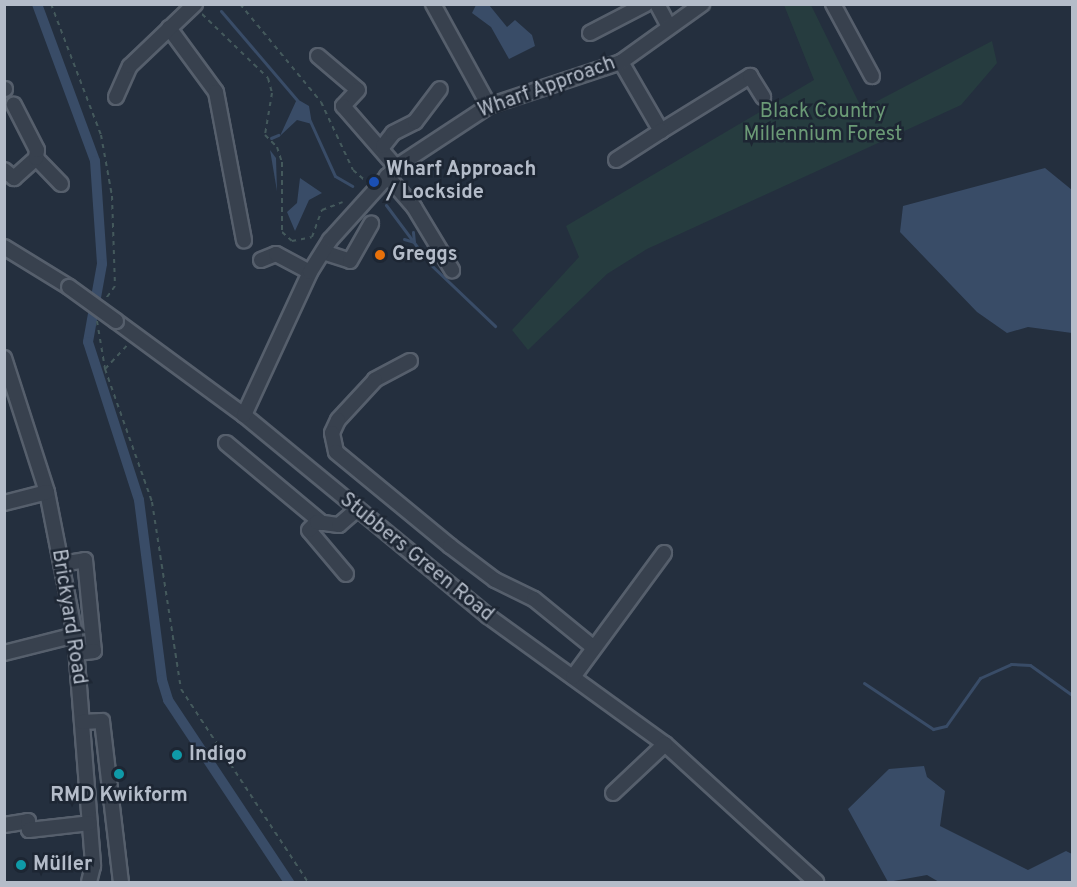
<!DOCTYPE html>
<meta charset="utf-8">
<style>
body{margin:0}
#map{position:relative;width:1077px;height:887px;overflow:hidden;background:#242f3e;font-family:Overpass,sans-serif}
div>[style]{position:absolute}
[style*='--x']{left:calc(var(--x)*1px);top:calc(var(--y)*1px);width:calc(var(--w)*1px);rotate:calc(var(--a)*1deg)}
.green>*{inset:0;background:#263c3f}
.water>*{inset:0;background:#394c67}
.stream>*{height:3px;margin:-1.5px;padding:0 1.5px;transform-origin:1.5px;border-radius:1.5px;background:#394c67}
.canal>*{height:10px;margin:-5px;padding:0 5px;transform-origin:5px;border-radius:5px;background:#394c67}
.path>*{height:2px;margin-top:-1px;transform-origin:0;background:repeating-linear-gradient(90deg,#44595c 0 4.5px,transparent 0 9px)}
.roads{filter:drop-shadow(2px 0 #565f6c) drop-shadow(-2px 0 #565f6c) drop-shadow(0 2px #565f6c) drop-shadow(0 -2px #565f6c)}
.minor>*{height:14px;margin:-7px;padding:0 7px;transform-origin:7px;border-radius:7px;background:#38414e}
.bridges{filter:drop-shadow(2px 0 #565f6c) drop-shadow(-2px 0 #565f6c) drop-shadow(0 2px #565f6c) drop-shadow(0 -2px #565f6c)}
.minor-bridge>*{height:14px;margin:-7px;padding:0 7px;transform-origin:7px;border-radius:7px;background:#38414e}
.dots>*{width:16px;height:16px;translate:-50% -50%;box-sizing:border-box;border:3px solid #1d2633;border-radius:50%}
span{translate:-50% -50%;white-space:nowrap;text-align:center;line-height:1.15;-webkit-text-stroke:5px #1d2633;paint-order:stroke}
.street-label{font-size:20px;color:#b4bcc9}
.park-label{font-size:20px;color:#6b9a76}
.poi-label{font-size:20px;color:#b4bcc9;font-weight:700}
.left{translate:0 -50%;text-align:left}
.frame{position:absolute;inset:0;border:6px solid #b4bcc9;pointer-events:none}
</style>
<div id="map">
<div class="green">
<i style="clip-path:polygon(784px 5px,811px 5px,862px 109px,992px 41px,997px 63px,961px 105px,647px 249px,607px 274px,528px 350px,512px 330px,579px 257px,566px 226px,814px 80px)"></i>
</div>
<div class="water">
<i style="clip-path:polygon(476px 5px,489px 5px,507px 27px,515px 20px,532px 35px,535px 46px,509px 59px,491px 27px,472px 13px)"></i>
<i style="clip-path:polygon(297px 99px,309px 106px,312px 124px,297px 120px,280px 136px)"></i>
<i style="clip-path:polygon(270px 150px,276px 158px,277px 191px)"></i>
<i style="clip-path:polygon(1045px 168px,1072px 190px,1072px 333px,1028px 327px,1007px 333px,977px 312px,900px 232px,903px 206px)"></i>
<i style="clip-path:polygon(300px 178px,322px 193px,309px 200px,295px 231px,287px 212px,297px 203px)"></i>
<i style="clip-path:polygon(924px 766px,927px 777px,945px 791px,940px 826px,1028px 870px,1066px 851px,1072px 854px,1072px 881px,939px 882px,927px 875px,888px 882px,848px 809px,889px 769px)"></i>
</div>
<div class="stream">
<i style="--x:221;--y:11;--w:117;--a:49.5"></i>
<i style="--x:310;--y:121;--w:60;--a:65.6"></i>
<i style="--x:335;--y:176;--w:20;--a:30"></i>
<i style="--x:271;--y:138;--w:8;--a:-23"></i>
<i style="--x:386;--y:205;--w:74;--a:53.3"></i>
<i style="--x:430;--y:264;--w:90;--a:43.6"></i>
<i style="--x:404;--y:239;--w:10;--a:17"></i>
<i style="--x:414;--y:242;--w:10;--a:-96"></i>
<i style="--x:864;--y:683;--w:83;--a:33.7"></i>
<i style="--x:933;--y:729;--w:13;--a:-13"></i>
<i style="--x:946;--y:726;--w:59;--a:-54.7"></i>
<i style="--x:980;--y:678;--w:34;--a:-24"></i>
<i style="--x:1011;--y:664;--w:19;--a:3"></i>
<i style="--x:1030;--y:665;--w:52;--a:35.5"></i>
</div>
<div class="canal">
<i style="--x:37;--y:4;--w:167;--a:69.7"></i>
<i style="--x:95;--y:161;--w:103;--a:86.1"></i>
<i style="--x:102;--y:264;--w:79;--a:100.2"></i>
<i style="--x:88;--y:342;--w:166;--a:72.1"></i>
<i style="--x:139;--y:500;--w:181;--a:82.7"></i>
<i style="--x:162;--y:680;--w:21;--a:73"></i>
<i style="--x:168;--y:700;--w:219;--a:56.4"></i>
</div>
<div class="path">
<i style="--x:51;--y:4;--w:140;--a:69.1"></i>
<i style="--x:101;--y:135;--w:62;--a:79.8"></i>
<i style="--x:112;--y:196;--w:90;--a:88.1"></i>
<i style="--x:115;--y:286;--w:17;--a:126"></i>
<i style="--x:240;--y:4;--w:127;--a:50.4"></i>
<i style="--x:321;--y:102;--w:75;--a:64.8"></i>
<i style="--x:353;--y:170;--w:20;--a:41"></i>
<i style="--x:202;--y:14;--w:92;--a:44.1"></i>
<i style="--x:268;--y:78;--w:16;--a:75"></i>
<i style="--x:272;--y:93;--w:43;--a:99.5"></i>
<i style="--x:265;--y:135;--w:17;--a:45"></i>
<i style="--x:277;--y:147;--w:16;--a:72"></i>
<i style="--x:282;--y:162;--w:70;--a:90"></i>
<i style="--x:282;--y:232;--w:13;--a:42"></i>
<i style="--x:292;--y:241;--w:20;--a:-11"></i>
<i style="--x:312;--y:237;--w:29;--a:-70"></i>
<i style="--x:322;--y:210;--w:22;--a:-21"></i>
<i style="--x:97;--y:321;--w:49;--a:80.5"></i>
<i style="--x:105;--y:369;--w:141;--a:70.5"></i>
<i style="--x:152;--y:502;--w:189;--a:81.2"></i>
<i style="--x:181;--y:689;--w:231;--a:56.7"></i>
<i style="--x:105;--y:369;--w:34;--a:-47"></i>
</div>
<div class="roads">
<div class="minor">
<i style="--x:433;--y:4;--w:116;--a:61.2"></i>
<i style="--x:657;--y:4;--w:26;--a:62"></i>
<i style="--x:833;--y:4;--w:82;--a:61.6"></i>
<i style="--x:169;--y:28;--w:79;--a:53.7"></i>
<i style="--x:216;--y:92;--w:151;--a:79.3"></i>
<i style="--x:590;--y:33;--w:63;--a:-27.4"></i>
<i style="--x:318;--y:56;--w:52;--a:40.4"></i>
<i style="--x:358;--y:90;--w:22;--a:133"></i>
<i style="--x:343;--y:106;--w:81;--a:49"></i>
<i style="--x:621;--y:62;--w:80;--a:59.9"></i>
<i style="--x:661;--y:131;--w:105;--a:-31.7"></i>
<i style="--x:750;--y:76;--w:25;--a:58"></i>
<i style="--x:4;--y:89;--w:1;--a:0"></i>
<i style="--x:116;--y:97;--w:34;--a:-66"></i>
<i style="--x:130;--y:66;--w:90;--a:-43.6"></i>
<i style="--x:383;--y:146;--w:16;--a:-52"></i>
<i style="--x:393;--y:133;--w:25;--a:-27"></i>
<i style="--x:415;--y:122;--w:41;--a:-52.9"></i>
<i style="--x:36;--y:158;--w:36;--a:46"></i>
<i style="--x:616;--y:160;--w:54;--a:-32.8"></i>
<i style="--x:4;--y:170;--w:13;--a:39"></i>
<i style="--x:14;--y:178;--w:30;--a:-42"></i>
<i style="--x:36;--y:158;--w:8;--a:-83"></i>
<i style="--x:37;--y:150;--w:51;--a:-117.1"></i>
<i style="--x:387;--y:176;--w:41;--a:48.9"></i>
<i style="--x:414;--y:207;--w:74;--a:58.9"></i>
<i style="--x:4;--y:247;--w:76;--a:31.6"></i>
<i style="--x:323;--y:252;--w:28;--a:18"></i>
<i style="--x:350;--y:261;--w:43;--a:-60.4"></i>
<i style="--x:261;--y:260;--w:16;--a:-22"></i>
<i style="--x:276;--y:254;--w:38;--a:28"></i>
<i style="--x:116;--y:321;--w:159;--a:36.3"></i>
<i style="--x:244;--y:415;--w:316;--a:39.5"></i>
<i style="--x:488;--y:616;--w:218;--a:35.9"></i>
<i style="--x:665;--y:744;--w:205;--a:42.4"></i>
<i style="--x:4;--y:358;--w:141;--a:72.2"></i>
<i style="--x:47;--y:492;--w:146;--a:78.9"></i>
<i style="--x:75;--y:635;--w:232;--a:85.5"></i>
<i style="--x:93;--y:866;--w:16;--a:104"></i>
<i style="--x:410;--y:361;--w:40;--a:152"></i>
<i style="--x:375;--y:380;--w:54;--a:132.8"></i>
<i style="--x:338;--y:420;--w:14;--a:115"></i>
<i style="--x:332;--y:433;--w:19;--a:78"></i>
<i style="--x:336;--y:452;--w:148;--a:39.5"></i>
<i style="--x:450;--y:546;--w:56;--a:37.1"></i>
<i style="--x:495;--y:580;--w:43;--a:26"></i>
<i style="--x:534;--y:599;--w:77;--a:39.2"></i>
<i style="--x:244;--y:415;--w:157;--a:-65.2"></i>
<i style="--x:310;--y:272;--w:38;--a:-58"></i>
<i style="--x:330;--y:240;--w:98;--a:-47.9"></i>
<i style="--x:396;--y:167;--w:111;--a:-33.3"></i>
<i style="--x:489;--y:106;--w:139;--a:-18.4"></i>
<i style="--x:621;--y:62;--w:100;--a:-35.6"></i>
<i style="--x:226;--y:443;--w:125;--a:39.8"></i>
<i style="--x:4;--y:503;--w:44;--a:-14.3"></i>
<i style="--x:61;--y:564;--w:24;--a:-9"></i>
<i style="--x:85;--y:560;--w:91;--a:84.4"></i>
<i style="--x:94;--y:651;--w:17;--a:173"></i>
<i style="--x:346;--y:574;--w:57;--a:-130.1"></i>
<i style="--x:309;--y:530;--w:11;--a:-45"></i>
<i style="--x:317;--y:522;--w:22;--a:8"></i>
<i style="--x:339;--y:525;--w:23;--a:-41"></i>
<i style="--x:4;--y:653;--w:73;--a:-14.2"></i>
<i style="--x:573;--y:677;--w:154;--a:-53.7"></i>
<i style="--x:82;--y:722;--w:20;--a:-3"></i>
<i style="--x:102;--y:721;--w:162;--a:83.3"></i>
<i style="--x:613;--y:793;--w:71;--a:-43.3"></i>
<i style="--x:4;--y:825;--w:24;--a:-9"></i>
<i style="--x:28;--y:821;--w:9;--a:84"></i>
<i style="--x:29;--y:830;--w:61;--a:-6.5"></i>
</div>
</div>
<div class="bridges">
<div class="minor-bridge">
<i style="--x:69;--y:287;--w:58;--a:35.9"></i>
</div>
</div>
<div class="dots">
<i style="left:374px;top:182px;background:#1a4fb4"></i>
<i style="left:380px;top:255px;background:#e8710a"></i>
<i style="left:177px;top:755px;background:#0f9aa8"></i>
<i style="left:119px;top:774px;background:#0f9aa8"></i>
<i style="left:21px;top:865px;background:#0f9aa8"></i>
</div>
<div class="street-label">
<span style="left:547px;top:88px;rotate:-20deg">Wharf Approach</span>
<span style="left:416px;top:558px;rotate:39deg">Stubbers Green Road</span>
<span style="left:68px;top:617px;rotate:81deg">Brickyard Road</span>
</div>
<div class="park-label">
<span style="left:823px;top:124px">Black Country<br>Millennium Forest</span>
</div>
<div class="poi-label">
<span class="left" style="left:386px;top:182px">Wharf Approach<br>/ Lockside</span>
<span class="left" style="left:392px;top:255px">Greggs</span>
<span class="left" style="left:189px;top:755px">Indigo</span>
<span style="left:119px;top:796px">RMD Kwikform</span>
<span class="left" style="left:33px;top:865px">Müller</span>
</div>
<div class="frame"></div>
</div>
